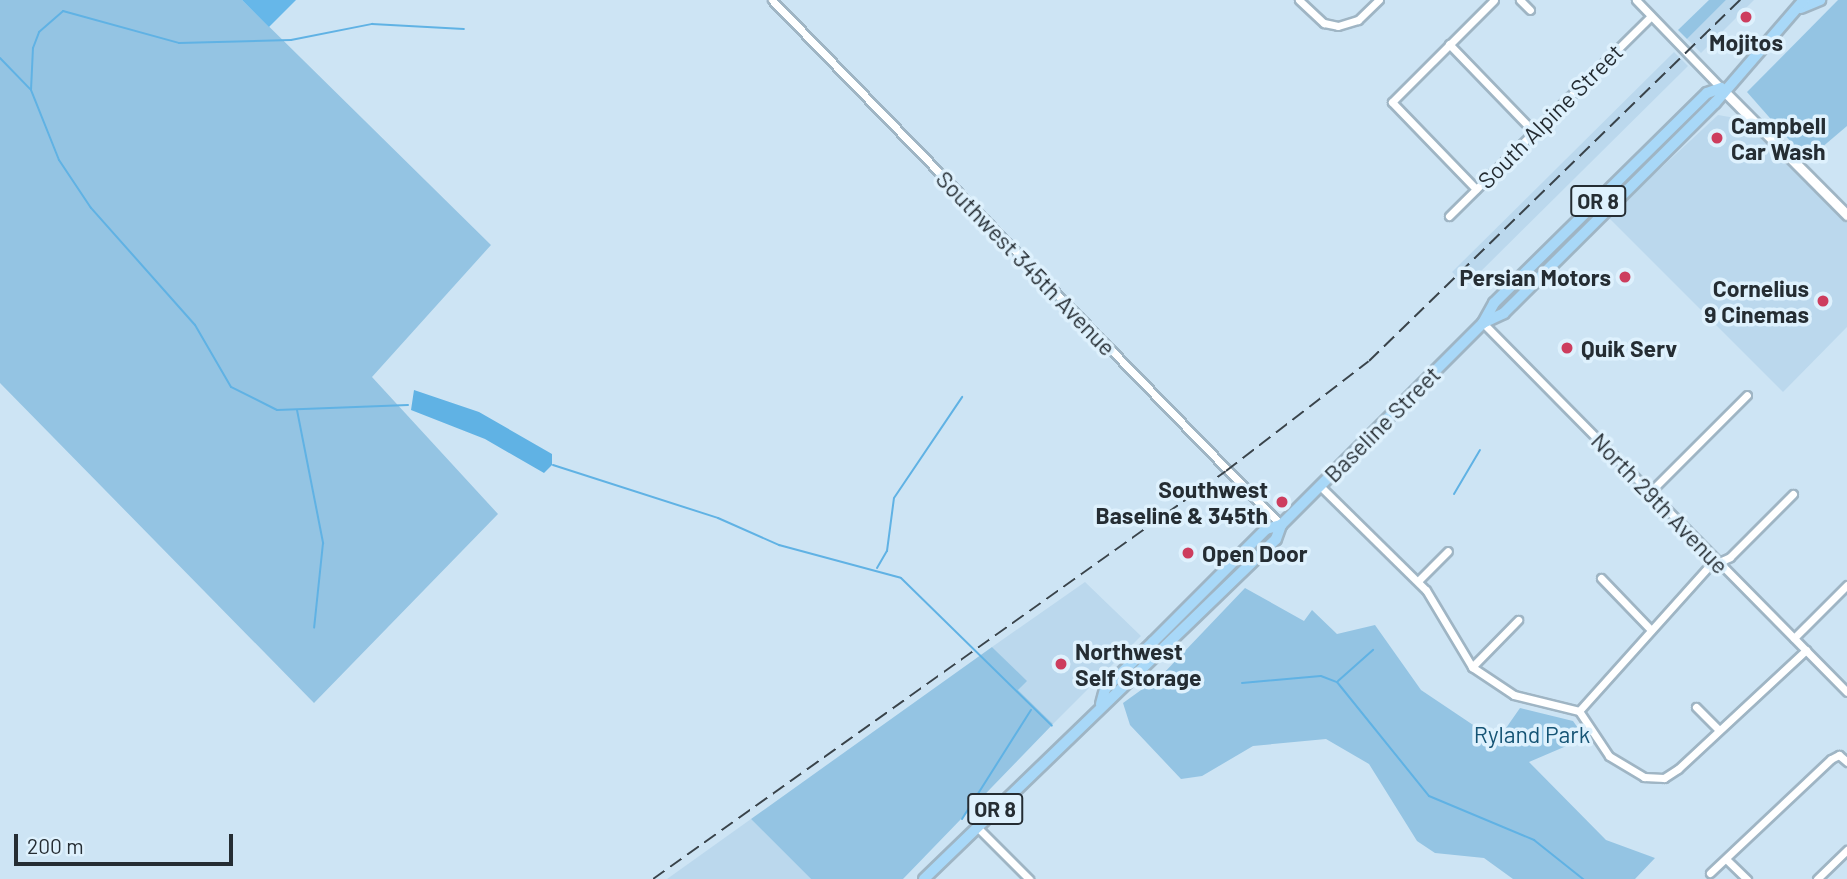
<!DOCTYPE html>
<style>
body{margin:0}
#map{position:relative;width:1847px;height:879px;overflow:hidden;background:#cde4f4;font-family:Barlow,sans-serif}
div>[style]{position:absolute}
[style*='--x']{left:calc(var(--x)*1px);top:calc(var(--y)*1px);width:calc(var(--w)*1px);rotate:calc(var(--a)*1deg)}
.built>*{inset:0;background:#bbd8ed}
.green>*{inset:0;background:#94c4e3}
.forest>*{inset:0;background:#66b7e9}
.water>*{inset:0;background:#60b2e4}
.stream>*{height:2px;margin:-1px;padding:0 1px;transform-origin:1px;border-radius:1px;background:#60b2e4}
.roads{filter:drop-shadow(2px 0 #9fb5c4) drop-shadow(-2px 0 #9fb5c4) drop-shadow(0 2px #9fb5c4) drop-shadow(0 -2px #9fb5c4)}
.minor>*{height:7px;margin:-3.5px;padding:0 3.5px;transform-origin:3.5px;border-radius:3.5px;background:#fff}
.tertiary>*{height:9px;margin:-4.5px;padding:0 4.5px;transform-origin:4.5px;border-radius:4.5px;background:#fff}
.trunk>*{height:10px;margin:-5px;padding:0 5px;transform-origin:5px;border-radius:5px;background:#a8d8f8}
.rail>*{height:2px;margin-top:-1px;transform-origin:0;background:repeating-linear-gradient(90deg,#39434a 0 14px,transparent 0 21px)}
.dots>*{width:19px;height:19px;translate:-50% -50%;box-sizing:border-box;border:4px solid #def1fd;border-radius:50%}
span{translate:-50% -50%;white-space:nowrap;text-align:center;line-height:1.15;-webkit-text-stroke:7px #def1fd;paint-order:stroke}
.shield-label span{padding:2px 5px;background:#def1fd;border:2px solid;border-radius:5px;-webkit-text-stroke-width:0}
.shield-label{font-size:21px;color:#252d33;font-weight:700}
.poi-label{font-size:23px;color:#252d33;font-weight:700}
.left{translate:0 -50%;text-align:left}
.right{translate:-100% -50%;text-align:right}
.street-label{font-size:23px;color:#252d33}
.park-label{font-size:23px;color:#155475}
.scale{position:absolute;left:14px;top:834px;width:219px;height:32px;box-sizing:border-box;border:4px solid #252d33;border-top:0;padding-left:9px;font-size:21px;line-height:24px;white-space:nowrap;color:#252d33;-webkit-text-stroke:5px #def1fd;paint-order:stroke}
</style>
<div id="map">
<div class="built">
<i style="clip-path:polygon(1726px 0,1754px 0,1701px 53px,1687px 39px)"></i>
<i style="clip-path:polygon(1674px 52px,1688px 66px,1466px 286px,1452px 272px)"></i>
<i style="clip-path:polygon(1718px 115px,1741px 119px,1847px 223px,1847px 327px,1783px 392px,1608px 217px)"></i>
<i style="clip-path:polygon(1085px 582px,1141px 636px,1053px 724px,1018px 690px,1026px 681px,992px 647px)"></i>
<i style="clip-path:polygon(751px 819px,811px 879px,667px 879px)"></i>
</div>
<div class="green">
<i style="clip-path:polygon(0 0,242px 0,491px 245px,372px 377px,498px 514px,314px 703px,0 383px)"></i>
<i style="clip-path:polygon(1709px 0,1726px 0,1687px 39px,1678px 30px)"></i>
<i style="clip-path:polygon(1838px 0,1847px 0,1847px 126px,1807px 160px,1747px 92px)"></i>
<i style="clip-path:polygon(1245px 588px,1304px 621px,1312px 610px,1337px 634px,1375px 625px,1421px 690px,1497px 741px,1520px 708px,1573px 721px,1585px 738px,1529px 762px,1606px 840px,1655px 858px,1635px 879px,1513px 879px,1484px 858px,1435px 853px,1417px 841px,1369px 764px,1326px 739px,1253px 746px,1202px 776px,1181px 779px,1130px 725px,1123px 703px,1162px 675px)"></i>
<i style="clip-path:polygon(992px 647px,1027px 681px,1018px 690px,1053px 724px,903px 879px,811px 879px,751px 819px)"></i>
</div>
<div class="forest">
<i style="clip-path:polygon(242px 0,296px 0,269px 27px)"></i>
</div>
<div class="water">
<i style="clip-path:polygon(414px 390px,479px 412px,552px 454px,552px 465px,544px 473px,485px 439px,411px 410px)"></i>
</div>
<div class="stream">
<i style="--x:0;--y:58;--w:43;--a:45.9"></i>
<i style="--x:408;--y:405;--w:131;--a:177.8"></i>
<i style="--x:277;--y:410;--w:51;--a:-153.4"></i>
<i style="--x:231;--y:387;--w:72;--a:-120.1"></i>
<i style="--x:195;--y:325;--w:157;--a:-131.6"></i>
<i style="--x:91;--y:208;--w:58;--a:-123.7"></i>
<i style="--x:59;--y:160;--w:75;--a:-111.8"></i>
<i style="--x:31;--y:90;--w:42;--a:-87.3"></i>
<i style="--x:33;--y:48;--w:17;--a:-69"></i>
<i style="--x:39;--y:32;--w:32;--a:-41"></i>
<i style="--x:63;--y:11;--w:120;--a:15.4"></i>
<i style="--x:179;--y:43;--w:112;--a:-1.5"></i>
<i style="--x:291;--y:40;--w:83;--a:-11.2"></i>
<i style="--x:372;--y:24;--w:92;--a:3.1"></i>
<i style="--x:297;--y:410;--w:136;--a:78.9"></i>
<i style="--x:323;--y:543;--w:85;--a:96"></i>
<i style="--x:553;--y:465;--w:173;--a:17.8"></i>
<i style="--x:718;--y:518;--w:67;--a:23.9"></i>
<i style="--x:779;--y:545;--w:126;--a:15.1"></i>
<i style="--x:901;--y:578;--w:211;--a:44.4"></i>
<i style="--x:1454;--y:494;--w:51;--a:-59.4"></i>
<i style="--x:877;--y:568;--w:20;--a:-60"></i>
<i style="--x:887;--y:551;--w:53;--a:-82.5"></i>
<i style="--x:894;--y:498;--w:122;--a:-56"></i>
<i style="--x:1338;--y:681;--w:47;--a:-41.5"></i>
<i style="--x:1242;--y:683;--w:79;--a:-5.1"></i>
<i style="--x:1321;--y:676;--w:17;--a:21"></i>
<i style="--x:1337;--y:682;--w:146;--a:51.1"></i>
<i style="--x:1429;--y:796;--w:114;--a:22.7"></i>
<i style="--x:1534;--y:840;--w:63;--a:38.5"></i>
<i style="--x:962;--y:819;--w:129;--a:-57.7"></i>
</div>
<div class="roads">
<div class="minor">
<i style="--x:772;--y:0;--w:731;--a:45.89"></i>
<i style="--x:1299;--y:0;--w:34;--a:43"></i>
<i style="--x:1324;--y:23;--w:14;--a:12"></i>
<i style="--x:1338;--y:26;--w:21;--a:-17"></i>
<i style="--x:1358;--y:20;--w:29;--a:-44"></i>
<i style="--x:1520;--y:0;--w:14;--a:45"></i>
<i style="--x:1636;--y:0;--w:122;--a:46"></i>
<i style="--x:1449;--y:44;--w:122;--a:46"></i>
<i style="--x:1476;--y:189;--w:121;--a:-134"></i>
<i style="--x:1392;--y:102;--w:144;--a:-45"></i>
<i style="--x:1449;--y:216;--w:284;--a:-44.7"></i>
<i style="--x:1483;--y:323;--w:518;--a:45.39"></i>
<i style="--x:1320;--y:486;--w:148;--a:44.5"></i>
<i style="--x:1426;--y:590;--w:90;--a:59.1"></i>
<i style="--x:1472;--y:667;--w:50;--a:33.7"></i>
<i style="--x:1514;--y:695;--w:67;--a:13.8"></i>
<i style="--x:1579;--y:711;--w:54;--a:56.3"></i>
<i style="--x:1609;--y:756;--w:41;--a:31"></i>
<i style="--x:1644;--y:777;--w:20;--a:3"></i>
<i style="--x:1664;--y:778;--w:17;--a:-33"></i>
<i style="--x:1678;--y:769;--w:175;--a:-42.9"></i>
<i style="--x:1650;--y:492;--w:137;--a:-45"></i>
<i style="--x:1601;--y:578;--w:71;--a:46.1"></i>
<i style="--x:1418;--y:581;--w:42;--a:-45"></i>
<i style="--x:1794;--y:638;--w:75;--a:-45"></i>
<i style="--x:1472;--y:667;--w:66;--a:-45.6"></i>
<i style="--x:1696;--y:707;--w:31;--a:45"></i>
<i style="--x:1579;--y:711;--w:193;--a:-48.1"></i>
<i style="--x:1708;--y:567;--w:24;--a:-24"></i>
<i style="--x:1730;--y:557;--w:89;--a:-45"></i>
<i style="--x:977;--y:827;--w:74;--a:45"></i>
<i style="--x:1727;--y:860;--w:28;--a:44"></i>
<i style="--x:1710;--y:873;--w:166;--a:-43.3"></i>
<i style="--x:1831;--y:759;--w:9;--a:-27"></i>
<i style="--x:1839;--y:755;--w:11;--a:41"></i>
<i style="--x:1817;--y:879;--w:42;--a:-44"></i>
</div>
<div class="tertiary">
<i style="--x:1721;--y:88;--w:179;--a:45.2"></i>
</div>
<div class="trunk">
<i style="--x:1801;--y:8;--w:21;--a:-23"></i>
<i style="--x:1483;--y:323;--w:23;--a:-25"></i>
<i style="--x:1504;--y:313;--w:298;--a:-44.9"></i>
<i style="--x:1715;--y:103;--w:136;--a:-49.2"></i>
<i style="--x:1101;--y:704;--w:16;--a:-75"></i>
<i style="--x:1105;--y:689;--w:67;--a:-44.4"></i>
<i style="--x:1153;--y:642;--w:160;--a:-45"></i>
<i style="--x:1266;--y:529;--w:16;--a:-15"></i>
<i style="--x:924;--y:879;--w:489;--a:-44"></i>
<i style="--x:1276;--y:539;--w:15;--a:-70"></i>
<i style="--x:1281;--y:525;--w:286;--a:-45"></i>
<i style="--x:1483;--y:323;--w:23;--a:-61"></i>
<i style="--x:1494;--y:303;--w:299;--a:-44.6"></i>
<i style="--x:1707;--y:93;--w:15;--a:-20"></i>
</div>
</div>
<div class="rail">
<i style="--x:653;--y:879;--w:703;--a:-35.45"></i>
<i style="--x:1226;--y:471;--w:180;--a:-37.6"></i>
<i style="--x:1369;--y:361;--w:518;--a:-44.22"></i>
</div>
<div class="dots">
<i style="left:1746px;top:17px;background:#cd3d5e"></i>
<i style="left:1717px;top:138px;background:#cd3d5e"></i>
<i style="left:1625px;top:277px;background:#cd3d5e"></i>
<i style="left:1823px;top:301px;background:#cd3d5e"></i>
<i style="left:1567px;top:348px;background:#cd3d5e"></i>
<i style="left:1282px;top:502px;background:#cd3d5e"></i>
<i style="left:1188px;top:553px;background:#cd3d5e"></i>
<i style="left:1061px;top:664px;background:#cd3d5e"></i>
</div>
<div class="shield-label">
<span style="left:1598px;top:201px">OR 8</span>
<span style="left:995px;top:809px">OR 8</span>
</div>
<div class="poi-label">
<span style="left:1746px;top:42px">Mojitos</span>
<span class="left" style="left:1731px;top:138px">Campbell<br>Car Wash</span>
<span class="right" style="left:1611px;top:277px">Persian Motors</span>
<span class="right" style="left:1809px;top:301px">Cornelius<br>9 Cinemas</span>
<span class="left" style="left:1581px;top:348px">Quik Serv</span>
<span class="right" style="left:1268px;top:502px">Southwest<br>Baseline &amp; 345th</span>
<span class="left" style="left:1202px;top:553px">Open Door</span>
<span class="left" style="left:1075px;top:664px">Northwest<br>Self Storage</span>
</div>
<div class="street-label">
<span style="left:1550px;top:116px;rotate:-45deg">South Alpine Street</span>
<span style="left:1026px;top:263px;rotate:46deg">Southwest 345th Avenue</span>
<span style="left:1382px;top:424px;rotate:-45deg">Baseline Street</span>
<span style="left:1660px;top:503px;rotate:46deg">North 29th Avenue</span>
</div>
<div class="park-label">
<span style="left:1532px;top:734px">Ryland Park</span>
</div>
<div class="scale">200 m</div>
</div>
